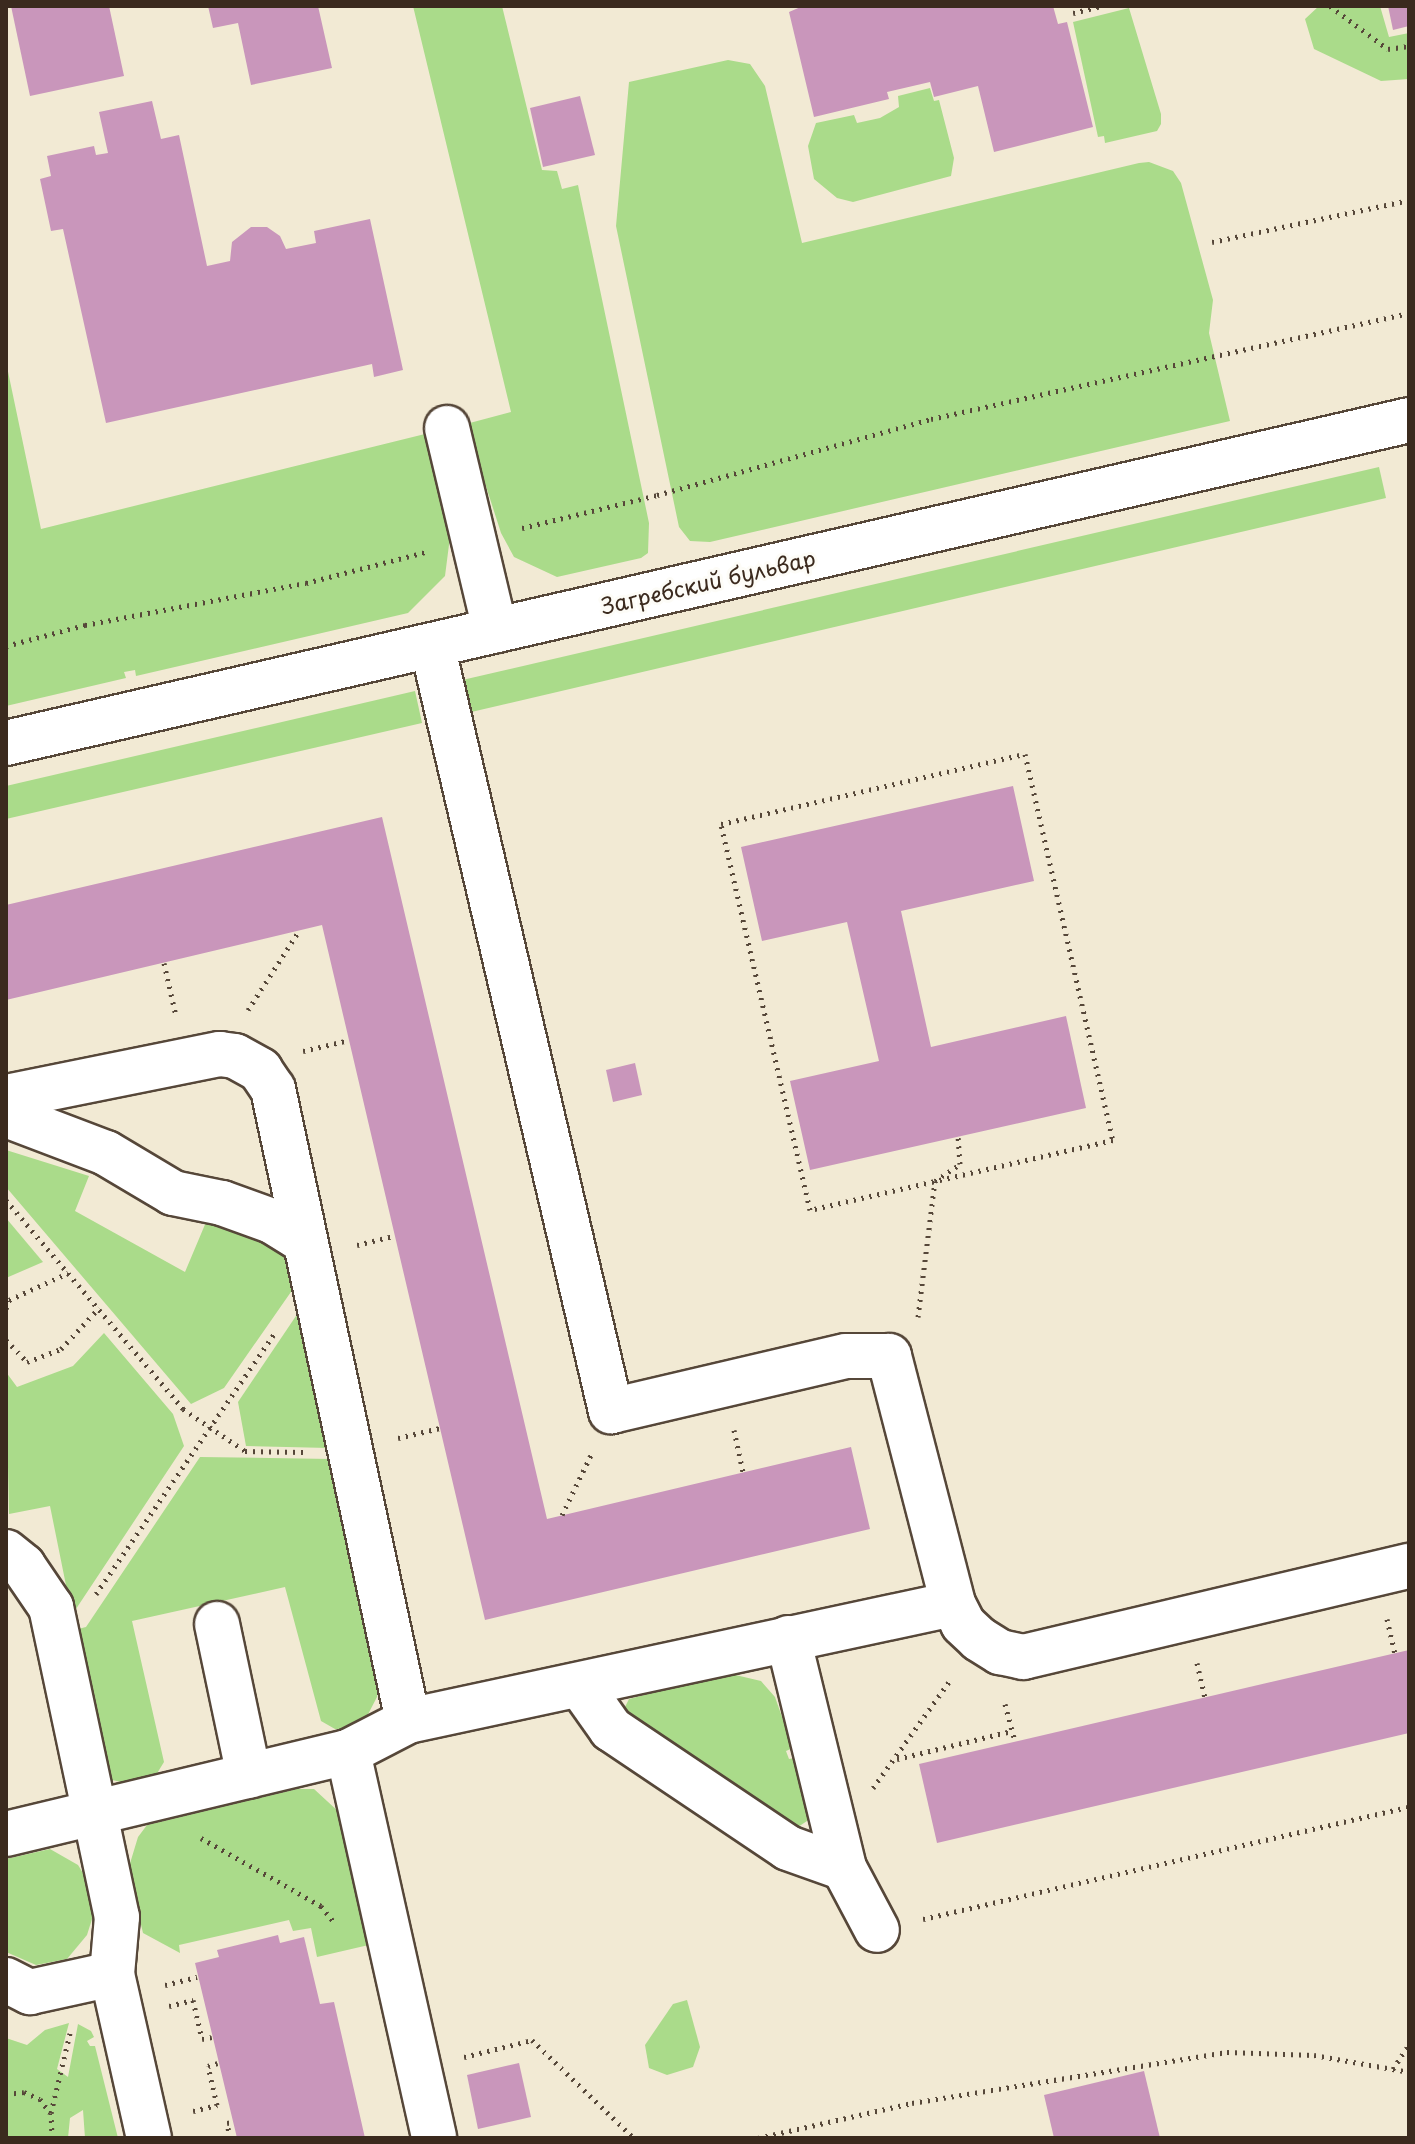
<!DOCTYPE html>
<meta charset="utf-8">
<style>
body{margin:0}
#map{position:relative;width:1415px;height:2144px;overflow:hidden;background:#f2ead4;font-family:"Playpen Sans",sans-serif}
div>[style]{position:absolute}
[style*='--x']{left:calc(var(--x)*1px);top:calc(var(--y)*1px);width:calc(var(--w)*1px);rotate:calc(var(--a)*1deg)}
.green>*{inset:0;background:#aadb8a}
.building>*{inset:0;background:#c996bb}
.path>*{height:5px;margin-top:-2.5px;transform-origin:0;background:repeating-linear-gradient(90deg,#564739 0 2px,transparent 0 8px)}
.roads{filter:drop-shadow(2px 0 #564739) drop-shadow(-2px 0 #564739) drop-shadow(0 2px #564739) drop-shadow(0 -2px #564739)}
.minor>*{height:44px;margin:-22px;padding:0 22px;transform-origin:22px;border-radius:22px;background:#fff}
span{translate:-50% -50%;white-space:nowrap;text-align:center;line-height:1.15;-webkit-text-stroke:6px #fdfcf7;paint-order:stroke}
.street-label{font-size:22px;color:#3b2a1e}
.frame{position:absolute;inset:0;border:8px solid #3b2a1e;pointer-events:none}
</style>
<div id="map">
<div class="green">
<i style="clip-path:polygon(413px 6px,502px 6px,542px 170px,557px 171px,562px 189px,578px 185px,649px 523px,648px 553px,641px 558px,557px 577px,514px 557px,501px 533px,466px 424px,511px 412px)"></i>
<i style="clip-path:polygon(1319px 6px,1380px 6px,1389px 37px,1409px 33px,1409px 79px,1381px 81px,1314px 49px,1305px 19px)"></i>
<i style="clip-path:polygon(1129px 8px,1161px 114px,1161px 124px,1157px 131px,1105px 143px,1104px 136px,1098px 137px,1073px 22px)"></i>
<i style="clip-path:polygon(728px 60px,750px 64px,765px 86px,802px 243px,1139px 163px,1149px 162px,1173px 171px,1181px 183px,1213px 300px,1209px 333px,1230px 421px,710px 542px,690px 541px,679px 527px,616px 226px,629px 82px)"></i>
<i style="clip-path:polygon(930px 88px,934px 101px,939px 100px,954px 158px,951px 176px,853px 202px,837px 198px,814px 179px,808px 146px,816px 123px,854px 115px,857px 123px,880px 118px,899px 107px,898px 96px)"></i>
<i style="clip-path:polygon(6px 362px,41px 529px,429px 433px,450px 537px,445px 576px,408px 613px,136px 676px,135px 670px,124px 672px,126px 678px,6px 706px)"></i>
<i style="clip-path:polygon(1379px 467px,1386px 498px,467px 713px,458px 681px)"></i>
<i style="clip-path:polygon(415px 691px,422px 723px,6px 819px,6px 786px)"></i>
<i style="clip-path:polygon(6px 1150px,89px 1176px,75px 1211px,185px 1272px,209px 1215px,263px 1235px,286px 1253px,293px 1289px,224px 1388px,191px 1404px,6px 1187px)"></i>
<i style="clip-path:polygon(6px 1218px,43px 1262px,6px 1278px)"></i>
<i style="clip-path:polygon(298px 1313px,329px 1448px,246px 1446px,238px 1402px)"></i>
<i style="clip-path:polygon(104px 1333px,173px 1414px,184px 1446px,72px 1615px,50px 1506px,9px 1514px,6px 1372px,17px 1387px,73px 1366px)"></i>
<i style="clip-path:polygon(200px 1457px,331px 1459px,379px 1679px,377px 1697px,364px 1722px,345px 1729px,335px 1729px,321px 1721px,285px 1587px,132px 1621px,164px 1762px,156px 1775px,148px 1780px,126px 1783px,112px 1780px,102px 1770px,74px 1630px,86px 1627px)"></i>
<i style="clip-path:polygon(727px 1673px,761px 1681px,775px 1697px,793px 1748px,786px 1751px,789px 1759px,795px 1758px,810px 1810px,807px 1821px,795px 1829px,628px 1715px,625px 1707px,629px 1699px)"></i>
<i style="clip-path:polygon(297px 1789px,314px 1789px,340px 1813px,373px 1944px,317px 1957px,311px 1928px,293px 1931px,289px 1920px,179px 1945px,180px 1953px,143px 1933px,128px 1870px,138px 1837px,147px 1825px)"></i>
<i style="clip-path:polygon(50px 1849px,78px 1865px,86px 1878px,93px 1897px,93px 1916px,87px 1935px,67px 1959px,36px 1965px,6px 1952px,6px 1859px)"></i>
<i style="clip-path:polygon(687px 2000px,700px 2047px,693px 2067px,667px 2075px,649px 2068px,645px 2045px,673px 2004px)"></i>
<i style="clip-path:polygon(69px 2023px,57px 2069px,68px 2077px,78px 2024px,91px 2031px,94px 2037px,87px 2041px,90px 2046px,95px 2046px,118px 2138px,85px 2138px,83px 2110px,70px 2118px,68px 2138px,6px 2138px,6px 2038px,27px 2045px,45px 2030px)"></i>
</div>
<div class="building">
<i style="clip-path:polygon(11px 6px,109px 6px,124px 76px,30px 96px)"></i>
<i style="clip-path:polygon(208px 6px,318px 6px,332px 68px,251px 85px,238px 23px,213px 28px)"></i>
<i style="clip-path:polygon(803px 6px,1053px 6px,1058px 24px,1067px 22px,1093px 127px,994px 152px,978px 86px,934px 97px,930px 82px,887px 92px,889px 99px,814px 117px,789px 12px)"></i>
<i style="clip-path:polygon(1388px 6px,1409px 6px,1409px 26px,1393px 30px)"></i>
<i style="clip-path:polygon(580px 96px,595px 155px,543px 167px,530px 108px)"></i>
<i style="clip-path:polygon(152px 101px,161px 139px,179px 135px,207px 266px,230px 261px,232px 242px,251px 227px,267px 227px,280px 236px,286px 249px,316px 243px,314px 231px,370px 219px,403px 370px,374px 377px,372px 364px,106px 423px,63px 229px,51px 231px,40px 179px,51px 176px,47px 156px,94px 146px,96px 155px,108px 153px,99px 112px)"></i>
<i style="clip-path:polygon(1013px 786px,1034px 881px,901px 911px,931px 1047px,1066px 1016px,1086px 1108px,810px 1170px,790px 1081px,879px 1061px,847px 922px,762px 941px,741px 847px)"></i>
<i style="clip-path:polygon(382px 817px,547px 1519px,851px 1447px,870px 1529px,485px 1620px,322px 925px,6px 1000px,6px 905px)"></i>
<i style="clip-path:polygon(635px 1063px,642px 1095px,613px 1102px,606px 1070px)"></i>
<i style="clip-path:polygon(1409px 1650px,1409px 1733px,937px 1843px,919px 1764px)"></i>
<i style="clip-path:polygon(278px 1935px,280px 1943px,304px 1937px,320px 2004px,334px 2002px,365px 2138px,237px 2138px,195px 1963px,219px 1957px,217px 1950px)"></i>
<i style="clip-path:polygon(519px 2063px,531px 2117px,478px 2129px,467px 2075px)"></i>
<i style="clip-path:polygon(1144px 2071px,1160px 2138px,1054px 2138px,1044px 2095px)"></i>
</div>
<div class="path">
<i style="--x:1330;--y:6;--w:72;--a:36.6"></i>
<i style="--x:1388;--y:49;--w:21;--a:-8"></i>
<i style="--x:1073;--y:13;--w:29;--a:-14"></i>
<i style="--x:1212;--y:242;--w:201;--a:-12"></i>
<i style="--x:522;--y:528;--w:139;--a:-13.7"></i>
<i style="--x:657;--y:495;--w:284;--a:-15.5"></i>
<i style="--x:931;--y:419;--w:490;--a:-12.5"></i>
<i style="--x:6;--y:646;--w:82;--a:-14.9"></i>
<i style="--x:85;--y:625;--w:225;--a:-10.8"></i>
<i style="--x:306;--y:583;--w:124;--a:-14.5"></i>
<i style="--x:1025;--y:754;--w:396;--a:77.2"></i>
<i style="--x:1113;--y:1140;--w:311;--a:167"></i>
<i style="--x:810;--y:1210;--w:396;--a:-103"></i>
<i style="--x:721;--y:824;--w:312;--a:-13"></i>
<i style="--x:164;--y:963;--w:54;--a:77.2"></i>
<i style="--x:248;--y:1010;--w:94;--a:-57.2"></i>
<i style="--x:303;--y:1051;--w:47;--a:-13.4"></i>
<i style="--x:6;--y:1200;--w:274;--a:49.7"></i>
<i style="--x:183;--y:1409;--w:75;--a:34.1"></i>
<i style="--x:245;--y:1451;--w:58;--a:1"></i>
<i style="--x:357;--y:1245;--w:38;--a:-14"></i>
<i style="--x:6;--y:1309;--w:9;--a:-72"></i>
<i style="--x:9;--y:1300;--w:65;--a:-24.6"></i>
<i style="--x:918;--y:1317;--w:137;--a:-82.9"></i>
<i style="--x:935;--y:1181;--w:30;--a:-34"></i>
<i style="--x:960;--y:1164;--w:28;--a:-94"></i>
<i style="--x:6;--y:1340;--w:30;--a:46"></i>
<i style="--x:27;--y:1362;--w:36;--a:-21"></i>
<i style="--x:61;--y:1349;--w:56;--a:-47.2"></i>
<i style="--x:734;--y:1430;--w:43;--a:77.9"></i>
<i style="--x:398;--y:1438;--w:43;--a:-13.4"></i>
<i style="--x:562;--y:1515;--w:67;--a:-64.2"></i>
<i style="--x:96;--y:1594;--w:319;--a:-55.6"></i>
<i style="--x:1387;--y:1619;--w:35;--a:77"></i>
<i style="--x:1197;--y:1663;--w:35;--a:77"></i>
<i style="--x:1005;--y:1704;--w:39;--a:75"></i>
<i style="--x:897;--y:1759;--w:118;--a:-13.7"></i>
<i style="--x:873;--y:1788;--w:134;--a:-54.4"></i>
<i style="--x:201;--y:1838;--w:138;--a:29.5"></i>
<i style="--x:321;--y:1906;--w:21;--a:51"></i>
<i style="--x:923;--y:1919;--w:499;--a:-13"></i>
<i style="--x:165;--y:1985;--w:33;--a:-14"></i>
<i style="--x:169;--y:2006;--w:25;--a:-14"></i>
<i style="--x:193;--y:2000;--w:40;--a:77"></i>
<i style="--x:202;--y:2039;--w:10;--a:-11"></i>
<i style="--x:464;--y:2057;--w:70;--a:-14"></i>
<i style="--x:532;--y:2040;--w:141;--a:43.9"></i>
<i style="--x:1393;--y:2069;--w:30;--a:-57"></i>
<i style="--x:6;--y:2094;--w:18;--a:-6"></i>
<i style="--x:24;--y:2092;--w:17;--a:24"></i>
<i style="--x:40;--y:2099;--w:17;--a:54"></i>
<i style="--x:193;--y:2111;--w:25;--a:-14"></i>
<i style="--x:217;--y:2105;--w:40;--a:-103"></i>
<i style="--x:208;--y:2066;--w:10;--a:-17"></i>
<i style="--x:52;--y:2138;--w:25;--a:-92"></i>
<i style="--x:51;--y:2113;--w:82;--a:-76.6"></i>
<i style="--x:230;--y:2138;--w:15;--a:-101"></i>
<i style="--x:227;--y:2123;--w:6;--a:-9"></i>
<i style="--x:758;--y:2138;--w:158;--a:-12.8"></i>
<i style="--x:912;--y:2103;--w:319;--a:-9.2"></i>
<i style="--x:1227;--y:2052;--w:87;--a:2"></i>
<i style="--x:1314;--y:2055;--w:97;--a:10.1"></i>
</div>
<div class="roads">
<div class="minor">
<i style="--x:447;--y:428;--w:208;--a:76.6"></i>
<i style="--x:432;--y:645;--w:787;--a:76.85"></i>
<i style="--x:611;--y:1411;--w:241;--a:-13.2"></i>
<i style="--x:846;--y:1356;--w:43;--a:0"></i>
<i style="--x:889;--y:1356;--w:256;--a:75.5"></i>
<i style="--x:6;--y:743;--w:1440;--a:-12.96"></i>
<i style="--x:6;--y:1097;--w:218;--a:-11.4"></i>
<i style="--x:220;--y:1054;--w:15;--a:8"></i>
<i style="--x:235;--y:1056;--w:29;--a:29"></i>
<i style="--x:260;--y:1070;--w:23;--a:56"></i>
<i style="--x:273;--y:1089;--w:646;--a:77.94"></i>
<i style="--x:6;--y:1115;--w:107;--a:20.8"></i>
<i style="--x:106;--y:1153;--w:78;--a:30.8"></i>
<i style="--x:173;--y:1193;--w:50;--a:11.5"></i>
<i style="--x:222;--y:1203;--w:53;--a:19.8"></i>
<i style="--x:272;--y:1221;--w:39;--a:32"></i>
<i style="--x:6;--y:1552;--w:22;--a:39"></i>
<i style="--x:23;--y:1566;--w:50;--a:55.7"></i>
<i style="--x:51;--y:1607;--w:317;--a:78"></i>
<i style="--x:117;--y:1917;--w:57;--a:95"></i>
<i style="--x:112;--y:1974;--w:168;--a:77.3"></i>
<i style="--x:217;--y:1624;--w:155;--a:78.1"></i>
<i style="--x:788;--y:1638;--w:237;--a:76.3"></i>
<i style="--x:844;--y:1868;--w:70;--a:62"></i>
<i style="--x:580;--y:1685;--w:54;--a:54.8"></i>
<i style="--x:611;--y:1729;--w:213;--a:33.9"></i>
<i style="--x:788;--y:1848;--w:59;--a:19.7"></i>
<i style="--x:348;--y:1752;--w:395;--a:77.4"></i>
<i style="--x:6;--y:1834;--w:352;--a:-13.5"></i>
<i style="--x:348;--y:1752;--w:68;--a:-27.3"></i>
<i style="--x:408;--y:1721;--w:557;--a:-12.12"></i>
<i style="--x:953;--y:1604;--w:22;--a:63"></i>
<i style="--x:963;--y:1624;--w:22;--a:43"></i>
<i style="--x:979;--y:1639;--w:25;--a:32"></i>
<i style="--x:1000;--y:1652;--w:24;--a:12"></i>
<i style="--x:1023;--y:1657;--w:397;--a:-13.3"></i>
<i style="--x:6;--y:1980;--w:27;--a:27"></i>
<i style="--x:30;--y:1992;--w:84;--a:-12.4"></i>
</div>
</div>
<div class="street-label">
<span style="left:708px;top:581px;rotate:-13deg">Загребский бульвар</span>
</div>
<div class="frame"></div>
</div>
